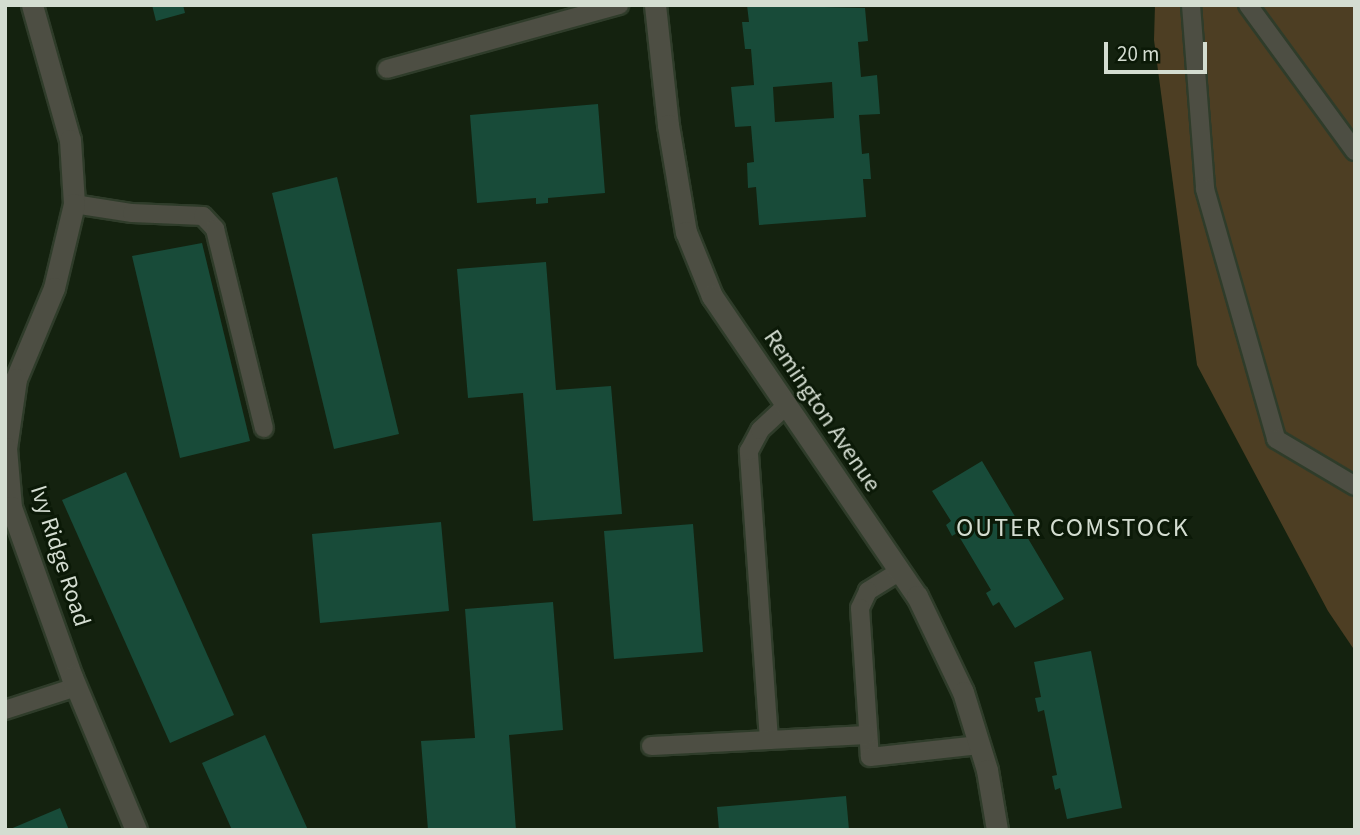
<!DOCTYPE html>
<style>
body{margin:0}
#map{position:relative;width:1360px;height:835px;overflow:hidden;background:#14220f;font-family:"Source Sans 3",sans-serif}
div>[style]{position:absolute}
[style*='--x']{left:calc(var(--x)*1px);top:calc(var(--y)*1px);width:calc(var(--w)*1px);rotate:calc(var(--a)*1deg)}
.green>*{inset:0;background:#4d3e23}
.building>*{inset:0;background:#184b39}
.roads{filter:drop-shadow(2px 0 #2f3c2a) drop-shadow(-2px 0 #2f3c2a) drop-shadow(0 2px #2f3c2a) drop-shadow(0 -2px #2f3c2a)}
.lane>*{height:18px;margin:-9px;padding:0 9px;transform-origin:9px;border-radius:9px;background:#4d4e43}
.street>*{height:21px;margin:-10.5px;padding:0 10.5px;transform-origin:10.5px;border-radius:10.5px;background:#4d4e43}
span{translate:-50% -50%;white-space:nowrap;text-align:center;line-height:1.15;-webkit-text-stroke:6px #0b1907;paint-order:stroke}
.street-label{font-size:24px;color:#d4ddd1}
.neighbourhood-label{font-size:26px;color:#d4ddd1;letter-spacing:2px}
.frame{position:absolute;inset:0;border:7px solid #d4ddd1;pointer-events:none}
.scale{position:absolute;left:1104px;top:42px;width:103px;height:32px;box-sizing:border-box;border:4px solid #d4ddd1;border-top:0;padding-left:9px;font-size:21px;line-height:24px;white-space:nowrap;color:#d4ddd1;-webkit-text-stroke:5px #0b1907;paint-order:stroke}
</style>
<div id="map">
<div class="green">
<i style="clip-path:polygon(1155px 5px,1355px 5px,1355px 651px,1328px 611px,1197px 365px,1154px 40px)"></i>
</div>
<div class="building">
<i style="clip-path:polygon(152px 5px,183px 5px,185px 13px,156px 21px)"></i>
<i style="clip-path:polygon(evenodd,747px 5px,865px 8px,868px 41px,858px 42px,861px 77px,877px 75px,880px 114px,859px 115px,862px 154px,869px 153px,871px 179px,863px 179px,866px 217px,759px 225px,756px 187px,748px 188px,747px 163px,754px 162px,751px 126px,735px 127px,731px 87px,754px 85px,751px 49px,745px 49px,742px 22px,749px 22px,747px 5px,832px 82px,834px 118px,775px 122px,773px 87px,832px 82px)"></i>
<i style="clip-path:polygon(598px 104px,605px 193px,548px 198px,548px 203px,536px 204px,536px 198px,477px 203px,470px 115px)"></i>
<i style="clip-path:polygon(337px 177px,399px 434px,334px 449px,272px 193px)"></i>
<i style="clip-path:polygon(202px 243px,250px 441px,180px 458px,132px 256px)"></i>
<i style="clip-path:polygon(546px 262px,556px 390px,611px 386px,622px 514px,533px 521px,523px 393px,468px 398px,457px 269px)"></i>
<i style="clip-path:polygon(982px 461px,1064px 599px,1015px 628px,999px 602px,993px 606px,986px 593px,991px 590px,957px 533px,952px 536px,946px 525px,951px 521px,932px 491px)"></i>
<i style="clip-path:polygon(126px 472px,234px 715px,170px 743px,62px 500px)"></i>
<i style="clip-path:polygon(441px 522px,449px 611px,320px 623px,312px 534px)"></i>
<i style="clip-path:polygon(693px 524px,703px 652px,614px 659px,604px 531px)"></i>
<i style="clip-path:polygon(553px 602px,563px 730px,509px 735px,516px 830px,428px 830px,421px 741px,475px 738px,465px 609px)"></i>
<i style="clip-path:polygon(1091px 651px,1122px 808px,1067px 819px,1060px 788px,1055px 790px,1052px 776px,1057px 775px,1044px 710px,1038px 712px,1035px 698px,1041px 697px,1034px 662px)"></i>
<i style="clip-path:polygon(265px 735px,308px 830px,232px 830px,202px 763px)"></i>
<i style="clip-path:polygon(846px 796px,849px 830px,719px 830px,717px 807px)"></i>
<i style="clip-path:polygon(60px 808px,69px 830px,8px 830px)"></i>
</div>
<div class="roads">
<div class="lane">
<i style="--x:1191;--y:5;--w:185;--a:85.6"></i>
<i style="--x:1205;--y:189;--w:260;--a:74.1"></i>
<i style="--x:1276;--y:439;--w:92;--a:30.7"></i>
<i style="--x:1248;--y:5;--w:181;--a:53.8"></i>
<i style="--x:387;--y:69;--w:241;--a:-15.4"></i>
<i style="--x:74;--y:204;--w:59;--a:8.8"></i>
<i style="--x:132;--y:213;--w:71;--a:2.4"></i>
<i style="--x:203;--y:216;--w:18;--a:47"></i>
<i style="--x:215;--y:229;--w:205;--a:76.2"></i>
<i style="--x:900;--y:571;--w:38;--a:148"></i>
<i style="--x:868;--y:591;--w:19;--a:115"></i>
<i style="--x:860;--y:608;--w:149;--a:86.2"></i>
<i style="--x:870;--y:757;--w:110;--a:-6.3"></i>
<i style="--x:5;--y:710;--w:75;--a:-17.9"></i>
<i style="--x:769;--y:740;--w:290;--a:-94"></i>
<i style="--x:749;--y:451;--w:24;--a:-62"></i>
<i style="--x:760;--y:430;--w:37;--a:-43"></i>
<i style="--x:651;--y:746;--w:217;--a:-2.9"></i>
</div>
<div class="street">
<i style="--x:32;--y:5;--w:140;--a:74.3"></i>
<i style="--x:70;--y:140;--w:64;--a:86.4"></i>
<i style="--x:74;--y:204;--w:86;--a:103.4"></i>
<i style="--x:54;--y:288;--w:99;--a:112.7"></i>
<i style="--x:16;--y:379;--w:70;--a:98.2"></i>
<i style="--x:6;--y:448;--w:59;--a:85.2"></i>
<i style="--x:11;--y:507;--w:181;--a:70.3"></i>
<i style="--x:72;--y:677;--w:166;--a:67.3"></i>
<i style="--x:655;--y:5;--w:121;--a:83.8"></i>
<i style="--x:668;--y:125;--w:109;--a:80.5"></i>
<i style="--x:686;--y:232;--w:69;--a:67.9"></i>
<i style="--x:712;--y:296;--w:363;--a:55.7"></i>
<i style="--x:917;--y:596;--w:106;--a:64.4"></i>
<i style="--x:963;--y:692;--w:82;--a:72.9"></i>
<i style="--x:987;--y:770;--w:61;--a:80.5"></i>
</div>
</div>
<div class="street-label">
<span style="left:822px;top:411px;rotate:56deg">Remington Avenue</span>
<span style="left:60px;top:556px;rotate:72deg">Ivy Ridge Road</span>
</div>
<div class="neighbourhood-label">
<span style="left:1073px;top:528px">OUTER COMSTOCK</span>
</div>
<div class="frame"></div>
<div class="scale">20 m</div>
</div>
